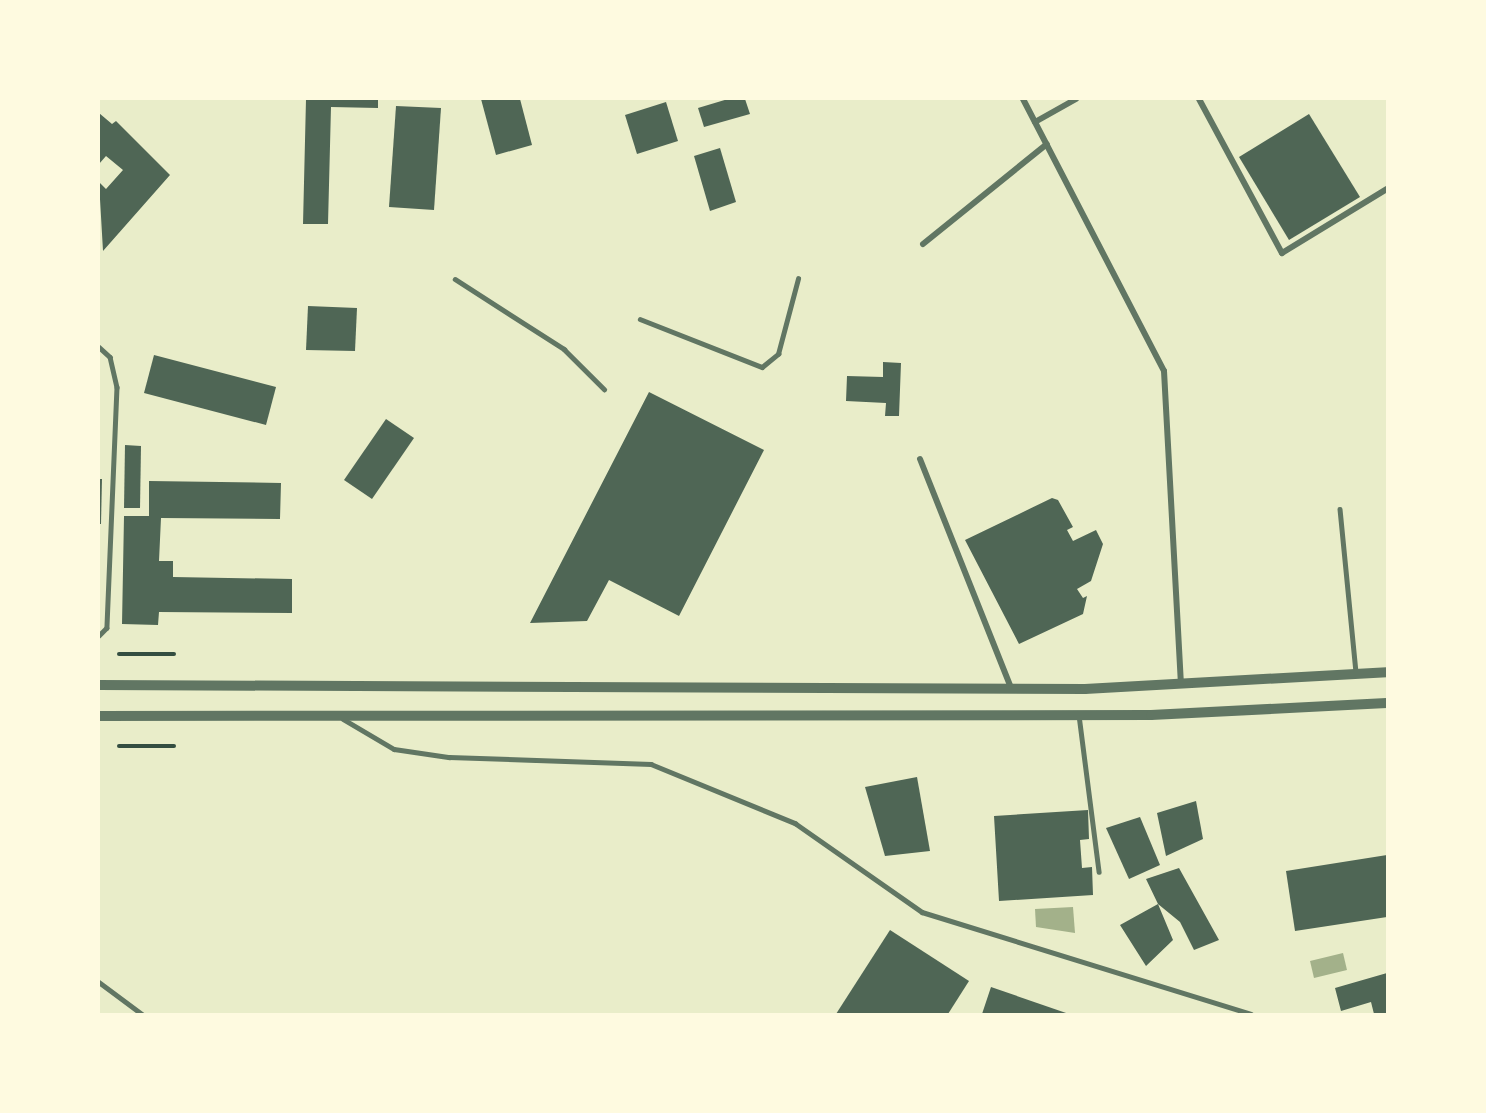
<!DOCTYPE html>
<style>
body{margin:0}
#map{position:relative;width:1486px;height:1113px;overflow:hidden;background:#e9edc9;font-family:Bitter,serif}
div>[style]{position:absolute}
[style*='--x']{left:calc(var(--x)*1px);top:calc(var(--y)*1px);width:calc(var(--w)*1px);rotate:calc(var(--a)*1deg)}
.water>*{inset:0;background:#a3b18a}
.building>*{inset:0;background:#4f6655}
.path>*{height:4px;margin:-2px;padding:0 2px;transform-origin:2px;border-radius:2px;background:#344e41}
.service>*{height:4.5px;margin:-2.25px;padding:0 2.25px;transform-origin:2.25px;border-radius:2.25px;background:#617663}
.minor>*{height:6px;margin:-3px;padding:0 3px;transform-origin:3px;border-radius:3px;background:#617663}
.tertiary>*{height:10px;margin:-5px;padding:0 5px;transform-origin:5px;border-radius:5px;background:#617663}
span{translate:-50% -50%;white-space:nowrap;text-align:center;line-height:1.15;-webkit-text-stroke:4.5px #fefae0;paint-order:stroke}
.frame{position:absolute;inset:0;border:100px solid #fefae0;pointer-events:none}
</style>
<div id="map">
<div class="water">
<i style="clip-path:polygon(1073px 907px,1075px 933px,1036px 927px,1035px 909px)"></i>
<i style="clip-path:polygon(1343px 953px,1347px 970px,1314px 978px,1310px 961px)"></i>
</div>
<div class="building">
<i style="clip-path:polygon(306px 99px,378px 99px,378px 108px,331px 107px,328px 224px,303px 224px)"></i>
<i style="clip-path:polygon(481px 99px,520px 99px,532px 145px,496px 155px)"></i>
<i style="clip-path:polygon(728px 99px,745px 99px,750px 114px,704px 127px,698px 108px)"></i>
<i style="clip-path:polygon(666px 102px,678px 141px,637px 154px,625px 115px)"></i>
<i style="clip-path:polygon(396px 106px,441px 108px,434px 210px,389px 207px)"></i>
<i style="clip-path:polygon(99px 113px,112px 124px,116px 121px,170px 175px,103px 251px,99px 182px,106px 189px,123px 170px,106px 156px,99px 164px)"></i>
<i style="clip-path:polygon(1309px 114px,1360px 197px,1289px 240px,1239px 157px)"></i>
<i style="clip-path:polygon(720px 148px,736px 202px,710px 211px,694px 156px)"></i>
<i style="clip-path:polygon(308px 306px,357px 308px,355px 351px,306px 350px)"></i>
<i style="clip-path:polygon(154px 355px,276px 387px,266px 425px,144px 393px)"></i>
<i style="clip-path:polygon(883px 362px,901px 363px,899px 416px,885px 416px,886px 403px,846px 401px,847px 376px,883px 377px)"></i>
<i style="clip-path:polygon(649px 392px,764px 450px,679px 616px,609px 580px,587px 621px,530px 623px)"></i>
<i style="clip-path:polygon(386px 419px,414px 438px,372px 499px,344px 480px)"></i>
<i style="clip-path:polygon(125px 445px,141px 446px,140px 508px,124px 508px)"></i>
<i style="clip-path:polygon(99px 479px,102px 479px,101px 524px,99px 524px)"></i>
<i style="clip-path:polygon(149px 481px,281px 483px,280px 519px,161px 518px,159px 561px,173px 561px,173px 577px,292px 579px,292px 613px,159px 612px,158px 625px,122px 624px,124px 516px,149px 516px)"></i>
<i style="clip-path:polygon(1052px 498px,1058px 500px,1073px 527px,1067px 530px,1073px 541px,1096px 530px,1103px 544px,1091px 581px,1077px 589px,1083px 598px,1087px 596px,1083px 614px,1019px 644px,965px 540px)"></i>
<i style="clip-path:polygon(917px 777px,930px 851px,885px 856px,865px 787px)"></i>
<i style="clip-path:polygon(1196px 801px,1203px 839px,1166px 856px,1157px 813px)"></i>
<i style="clip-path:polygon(1088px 810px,1089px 839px,1080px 840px,1082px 868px,1092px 867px,1093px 895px,999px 901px,994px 816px)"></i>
<i style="clip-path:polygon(1140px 817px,1160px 865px,1129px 879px,1106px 828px)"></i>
<i style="clip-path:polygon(1387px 855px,1387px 917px,1295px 931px,1286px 871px)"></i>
<i style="clip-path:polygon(1179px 868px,1219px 940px,1194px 950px,1180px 922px,1158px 904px,1173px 940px,1146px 966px,1120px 925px,1158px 904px,1146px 879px)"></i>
<i style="clip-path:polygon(890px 930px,969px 981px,948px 1014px,836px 1014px)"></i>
<i style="clip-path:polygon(1387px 973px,1387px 1014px,1374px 1014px,1371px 1002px,1341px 1011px,1335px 988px)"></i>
<i style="clip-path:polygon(991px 987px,1069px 1014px,982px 1014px)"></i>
</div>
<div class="path">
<i style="--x:119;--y:654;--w:55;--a:0"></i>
<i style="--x:119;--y:746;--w:55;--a:0"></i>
</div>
<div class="service">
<i style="--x:455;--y:279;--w:130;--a:32.7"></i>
<i style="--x:564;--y:349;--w:57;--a:45"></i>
<i style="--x:640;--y:319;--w:131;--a:21.5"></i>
<i style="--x:762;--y:367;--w:21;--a:-39"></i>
<i style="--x:778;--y:354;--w:78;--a:-75.1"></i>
<i style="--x:99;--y:347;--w:15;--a:42"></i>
<i style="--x:110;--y:357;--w:31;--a:77"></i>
<i style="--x:117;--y:387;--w:241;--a:92.4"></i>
<i style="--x:107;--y:628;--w:11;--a:135"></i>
<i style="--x:1340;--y:509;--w:165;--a:84.4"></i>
<i style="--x:1079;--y:715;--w:158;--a:82.7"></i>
<i style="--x:343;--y:719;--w:59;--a:30.5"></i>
<i style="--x:394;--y:749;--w:56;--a:8.3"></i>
<i style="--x:449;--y:757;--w:202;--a:2"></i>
<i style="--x:651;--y:764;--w:156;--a:22.3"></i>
<i style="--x:795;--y:823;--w:155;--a:35"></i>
<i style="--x:922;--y:912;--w:344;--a:17.2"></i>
<i style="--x:99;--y:982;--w:54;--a:36.7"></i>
</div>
<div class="minor">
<i style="--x:1023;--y:99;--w:306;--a:62.6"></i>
<i style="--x:1164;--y:371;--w:313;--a:86.9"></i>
<i style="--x:1199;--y:99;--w:175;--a:61.7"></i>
<i style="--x:1282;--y:253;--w:123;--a:-31.4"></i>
<i style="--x:1035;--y:122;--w:47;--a:-29.3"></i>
<i style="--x:923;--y:244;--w:159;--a:-38.9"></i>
<i style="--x:920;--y:459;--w:243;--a:68.3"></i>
</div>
<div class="tertiary">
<i style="--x:99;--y:685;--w:986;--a:0.23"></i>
<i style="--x:1085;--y:689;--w:302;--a:-3.2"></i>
<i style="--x:99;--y:716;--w:1052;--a:-0.05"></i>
<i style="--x:1151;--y:715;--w:236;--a:-2.9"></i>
</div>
<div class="frame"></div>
</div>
